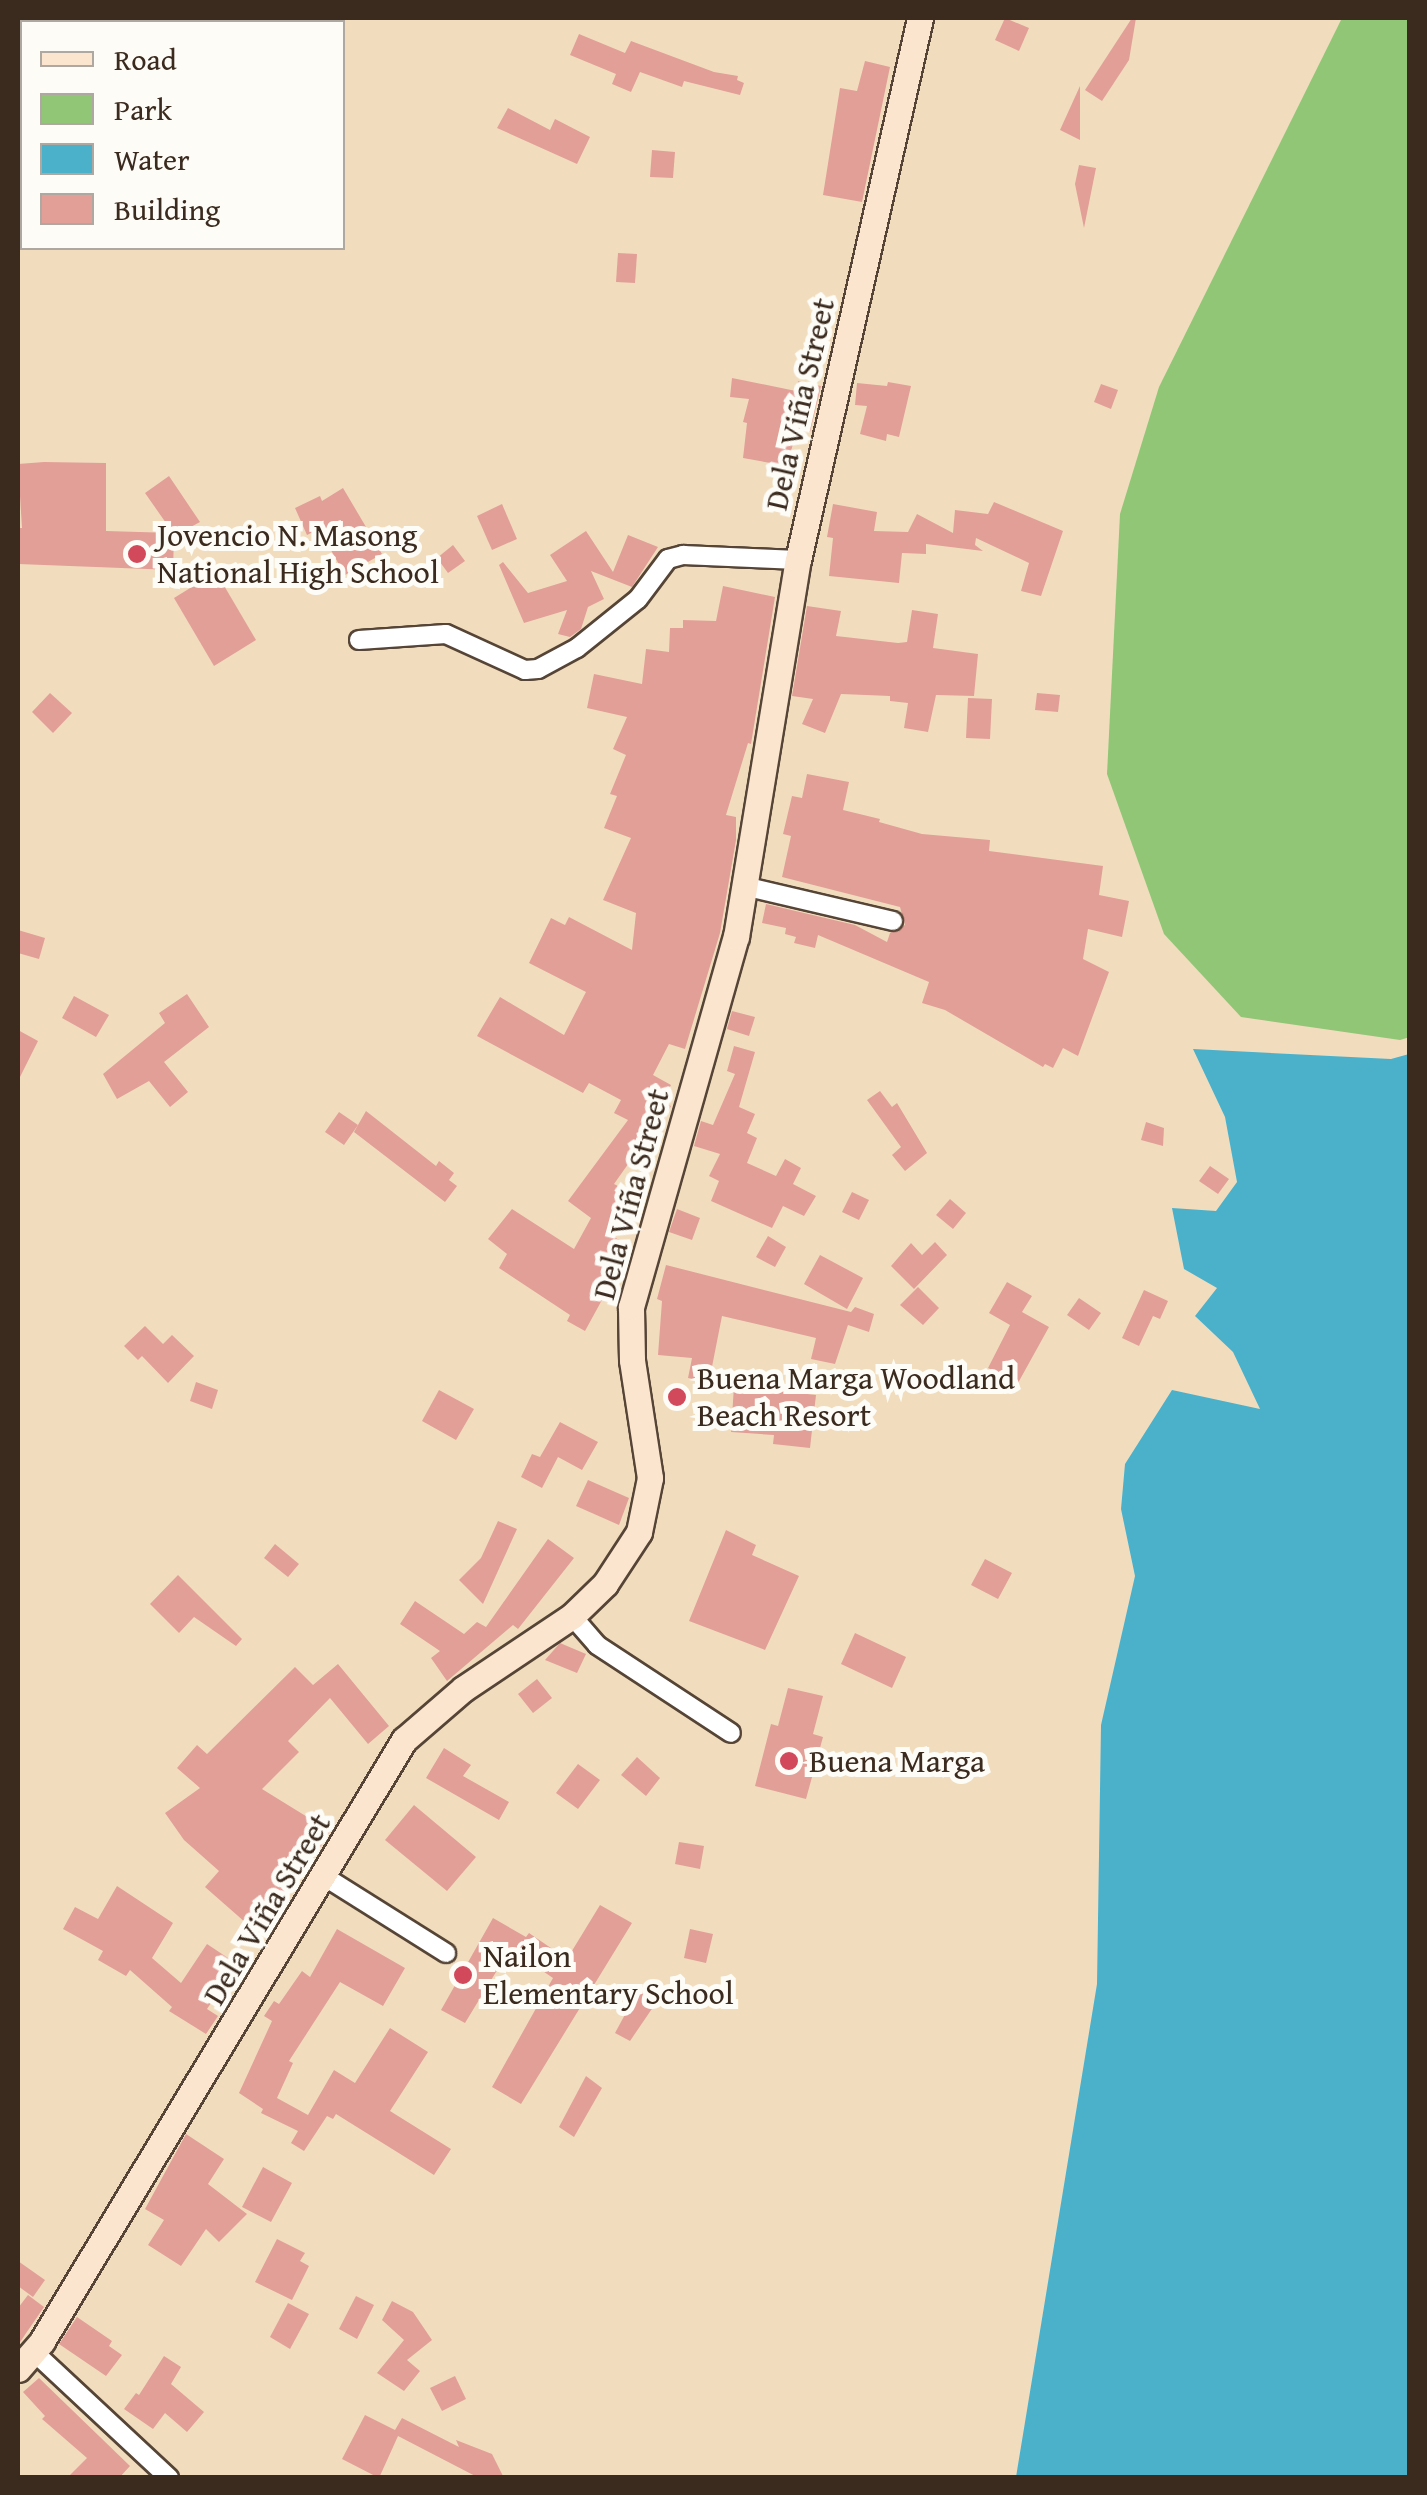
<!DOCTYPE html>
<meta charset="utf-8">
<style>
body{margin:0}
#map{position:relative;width:1427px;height:2495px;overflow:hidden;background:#f1ddbe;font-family:"Gentium Book Plus",serif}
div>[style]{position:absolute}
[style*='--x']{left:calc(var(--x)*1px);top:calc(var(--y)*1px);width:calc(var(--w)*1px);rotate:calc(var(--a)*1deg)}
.green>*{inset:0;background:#91c677}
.water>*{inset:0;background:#4bb1ca}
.building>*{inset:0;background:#e29f97}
.roads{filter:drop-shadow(2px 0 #564536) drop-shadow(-2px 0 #564536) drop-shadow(0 2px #564536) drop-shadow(0 -2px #564536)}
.street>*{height:18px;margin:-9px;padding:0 9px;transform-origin:9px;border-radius:9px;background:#fff}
.secondary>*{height:25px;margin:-12.5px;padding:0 12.5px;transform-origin:12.5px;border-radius:12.5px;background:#fbe5cf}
.dots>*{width:28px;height:28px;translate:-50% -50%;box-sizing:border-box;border:5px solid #fdfcf7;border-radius:50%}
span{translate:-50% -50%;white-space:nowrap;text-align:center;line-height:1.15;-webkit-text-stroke:10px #fdfcf7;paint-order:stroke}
.street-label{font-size:32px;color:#3b2a1e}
.poi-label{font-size:32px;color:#3b2a1e}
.left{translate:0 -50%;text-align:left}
.frame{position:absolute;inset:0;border:20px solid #3b2a1e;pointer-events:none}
.legend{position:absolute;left:20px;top:20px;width:325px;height:230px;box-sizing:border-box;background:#fdfcf7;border:2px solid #afa8a0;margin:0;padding:12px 18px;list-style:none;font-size:30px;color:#3b2a1e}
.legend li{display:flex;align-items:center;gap:20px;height:50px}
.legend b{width:50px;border:2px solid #afa8a0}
</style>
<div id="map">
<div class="green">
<i style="clip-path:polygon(1342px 18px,1409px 18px,1410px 1037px,1400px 1040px,1241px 1017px,1164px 934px,1107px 774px,1120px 514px,1159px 387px)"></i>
</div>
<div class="water">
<i style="clip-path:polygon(1193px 1049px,1391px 1059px,1409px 1054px,1409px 2477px,1016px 2477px,1097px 1984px,1101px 1725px,1135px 1576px,1121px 1509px,1125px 1464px,1172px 1390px,1260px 1409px,1233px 1352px,1195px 1316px,1217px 1288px,1184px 1269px,1172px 1208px,1216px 1211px,1237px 1182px,1225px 1117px)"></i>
</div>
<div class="building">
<i style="clip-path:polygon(1005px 18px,1029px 28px,1019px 51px,995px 40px)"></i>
<i style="clip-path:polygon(1132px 18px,1136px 18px,1129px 60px,1102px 101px,1085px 90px)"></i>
<i style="clip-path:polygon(579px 34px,625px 53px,631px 41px,714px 72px,738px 76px,737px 80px,744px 83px,740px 95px,684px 81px,682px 87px,640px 72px,631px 92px,612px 84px,616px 74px,570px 55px)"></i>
<i style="clip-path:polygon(865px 61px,890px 67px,862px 202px,823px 195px,840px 88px,857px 91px)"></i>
<i style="clip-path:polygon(1080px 86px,1080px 140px,1060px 130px)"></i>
<i style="clip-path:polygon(508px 108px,550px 130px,555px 119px,590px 137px,577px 164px,497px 128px)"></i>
<i style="clip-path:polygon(652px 150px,675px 152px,673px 178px,650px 177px)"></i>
<i style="clip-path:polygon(1079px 165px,1096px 168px,1084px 228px,1075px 184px)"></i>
<i style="clip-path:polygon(618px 253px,637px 254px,635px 283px,616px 282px)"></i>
<i style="clip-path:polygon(732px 378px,796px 391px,798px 381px,821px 386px,810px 432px,797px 429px,787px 466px,743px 458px,747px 423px,743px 422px,749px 399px,730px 397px)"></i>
<i style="clip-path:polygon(888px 382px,911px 386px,899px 437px,887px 434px,886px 441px,860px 434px,867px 406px,855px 405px,857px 383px,887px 386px)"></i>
<i style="clip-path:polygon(1101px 384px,1118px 390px,1111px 409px,1094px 402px)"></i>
<i style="clip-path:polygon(44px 462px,106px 463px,106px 531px,173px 533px,145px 493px,169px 476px,200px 522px,174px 536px,173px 570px,18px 564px,18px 528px,22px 528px,18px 464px)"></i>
<i style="clip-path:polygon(343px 488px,382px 554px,345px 575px,319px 529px,307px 535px,295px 508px,320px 496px,322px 501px)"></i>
<i style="clip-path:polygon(994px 502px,1063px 531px,1041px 596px,1021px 591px,1029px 563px,976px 538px,975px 545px,983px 551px,926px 544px,926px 554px,902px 553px,899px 583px,829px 576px,833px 538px,827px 537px,833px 504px,877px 512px,874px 531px,908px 532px,917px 514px,953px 533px,955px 510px,988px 514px)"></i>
<i style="clip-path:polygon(502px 504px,517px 539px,492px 550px,477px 516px)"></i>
<i style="clip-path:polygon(586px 531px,613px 572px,628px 535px,658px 547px,632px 587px,591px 571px,604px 599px,588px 607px,581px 629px,570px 637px,558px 634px,567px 610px,524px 623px,499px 565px,503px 562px,528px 593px,567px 581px,550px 555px)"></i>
<i style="clip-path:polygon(453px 545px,465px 561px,448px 573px,437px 558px)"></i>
<i style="clip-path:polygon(216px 572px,256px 640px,214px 666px,174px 598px)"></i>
<i style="clip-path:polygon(723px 586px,775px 597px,751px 744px,748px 743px,726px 815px,736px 817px,736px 840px,720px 933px,685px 1049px,669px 1044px,653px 1075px,671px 1085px,662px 1102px,671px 1106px,656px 1136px,650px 1133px,614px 1184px,634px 1194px,614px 1237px,621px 1241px,598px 1283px,608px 1289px,585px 1331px,567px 1321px,570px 1315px,499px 1268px,507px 1254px,488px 1239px,512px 1209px,574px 1249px,591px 1218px,568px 1201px,628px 1120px,614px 1113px,621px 1100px,589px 1083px,583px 1093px,477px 1036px,500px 997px,564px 1035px,586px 992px,529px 963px,551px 918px,565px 925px,569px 917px,632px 950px,636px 913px,603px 900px,631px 838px,604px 828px,617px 796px,610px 794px,626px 755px,613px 749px,627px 717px,587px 708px,594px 674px,642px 684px,646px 649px,669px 652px,670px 628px,683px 628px,683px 620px,716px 621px)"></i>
<i style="clip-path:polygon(807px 606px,841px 611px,836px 636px,898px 643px,907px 642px,912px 610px,938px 614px,933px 648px,978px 654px,974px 696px,936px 695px,928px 732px,904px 728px,908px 703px,890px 701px,890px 696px,841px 694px,825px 733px,802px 724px,813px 699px,792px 696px)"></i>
<i style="clip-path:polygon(50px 693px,72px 713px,53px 733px,32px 712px)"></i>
<i style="clip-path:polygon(1037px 693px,1060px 695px,1058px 712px,1035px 710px)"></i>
<i style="clip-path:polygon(968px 698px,992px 699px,990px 739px,966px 738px)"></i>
<i style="clip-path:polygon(807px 774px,849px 782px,843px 810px,880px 819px,879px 822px,922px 834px,990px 840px,989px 851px,1103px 866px,1099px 895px,1129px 901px,1122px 937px,1088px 929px,1083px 959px,1109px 972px,1078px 1056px,1063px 1048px,1053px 1068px,1045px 1064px,1043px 1067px,945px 1010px,922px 1003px,929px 982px,818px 935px,815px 948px,794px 943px,796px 937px,785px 934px,786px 928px,762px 923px,766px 904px,855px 925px,887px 942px,890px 933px,905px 925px,900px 907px,782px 877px,791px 836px,783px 834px,792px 796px,802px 798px)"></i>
<i style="clip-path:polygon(18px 930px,45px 938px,39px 959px,18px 953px)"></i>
<i style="clip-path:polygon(187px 994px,209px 1027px,164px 1062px,188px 1092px,170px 1107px,149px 1081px,117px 1099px,103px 1074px,165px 1023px,159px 1013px)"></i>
<i style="clip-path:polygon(74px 996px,109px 1015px,96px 1037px,62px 1018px)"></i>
<i style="clip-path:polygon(732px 1011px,755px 1017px,749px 1036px,727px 1029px)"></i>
<i style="clip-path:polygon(18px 1030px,38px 1041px,18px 1081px)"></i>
<i style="clip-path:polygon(734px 1046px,755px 1052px,739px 1107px,755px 1114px,747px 1133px,757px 1138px,747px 1163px,776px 1176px,785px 1159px,801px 1168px,793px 1184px,816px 1196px,804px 1216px,783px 1206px,772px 1228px,711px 1201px,719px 1181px,709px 1176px,720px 1154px,694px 1146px,701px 1121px,713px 1125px,735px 1074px,727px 1071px)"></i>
<i style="clip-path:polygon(880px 1091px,892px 1107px,897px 1103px,927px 1153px,905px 1171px,892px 1155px,901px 1147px,867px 1100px)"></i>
<i style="clip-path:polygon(366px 1111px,436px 1166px,439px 1161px,454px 1173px,449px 1180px,457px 1186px,445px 1202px,354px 1132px)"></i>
<i style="clip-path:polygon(339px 1112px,358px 1125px,344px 1145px,325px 1132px)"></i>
<i style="clip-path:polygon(1146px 1122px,1164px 1128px,1163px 1146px,1141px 1140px)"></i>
<i style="clip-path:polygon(1210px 1166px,1229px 1179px,1218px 1194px,1199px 1181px)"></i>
<i style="clip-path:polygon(852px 1192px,869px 1200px,859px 1220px,842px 1212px)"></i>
<i style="clip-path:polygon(950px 1199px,966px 1213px,953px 1229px,936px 1215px)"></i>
<i style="clip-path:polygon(677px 1209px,700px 1218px,692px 1240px,669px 1232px)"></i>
<i style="clip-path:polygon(768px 1236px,786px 1247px,775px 1267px,756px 1257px)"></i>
<i style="clip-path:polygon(935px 1242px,947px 1255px,914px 1289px,891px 1266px,911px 1243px,922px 1255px)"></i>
<i style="clip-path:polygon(820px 1255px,863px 1278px,847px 1309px,804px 1284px)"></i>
<i style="clip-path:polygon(666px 1265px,851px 1312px,855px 1307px,874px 1314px,869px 1332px,848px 1325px,835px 1364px,811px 1359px,816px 1338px,722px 1316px,709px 1382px,688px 1378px,692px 1358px,658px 1355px,662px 1301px,657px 1299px)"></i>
<i style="clip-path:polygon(1007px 1282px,1032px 1296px,1022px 1312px,1049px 1327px,1018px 1383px,988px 1368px,1010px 1325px,989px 1313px)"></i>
<i style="clip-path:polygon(918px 1287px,939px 1308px,923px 1325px,900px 1305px)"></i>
<i style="clip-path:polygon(1144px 1290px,1168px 1301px,1160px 1319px,1153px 1316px,1139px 1346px,1122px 1338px)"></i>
<i style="clip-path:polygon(1079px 1298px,1101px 1313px,1089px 1330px,1067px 1315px)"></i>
<i style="clip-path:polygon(145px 1326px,163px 1344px,172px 1335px,194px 1356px,168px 1383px,142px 1356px,138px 1360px,124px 1346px)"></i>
<i style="clip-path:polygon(196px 1382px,218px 1390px,212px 1409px,190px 1401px)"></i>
<i style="clip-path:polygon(734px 1386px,816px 1395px,810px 1448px,773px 1444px,774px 1435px,731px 1432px)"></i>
<i style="clip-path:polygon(439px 1390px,474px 1409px,456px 1440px,422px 1421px)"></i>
<i style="clip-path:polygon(560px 1422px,598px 1442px,582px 1470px,558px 1457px,542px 1488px,521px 1477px,532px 1454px,540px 1457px)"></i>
<i style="clip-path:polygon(588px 1480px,629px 1498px,619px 1525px,576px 1506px)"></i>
<i style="clip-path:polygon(498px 1521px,517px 1529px,483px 1604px,459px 1580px,481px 1558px)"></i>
<i style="clip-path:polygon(726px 1530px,756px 1545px,752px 1555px,799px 1576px,765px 1650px,689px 1621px)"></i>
<i style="clip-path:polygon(548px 1539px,574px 1558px,518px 1629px,513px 1625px,447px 1681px,431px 1658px,440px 1651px,400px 1624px,415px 1601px,464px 1634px,477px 1622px,486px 1627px)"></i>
<i style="clip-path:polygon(275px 1544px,299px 1564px,288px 1577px,264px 1558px)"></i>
<i style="clip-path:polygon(985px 1559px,1012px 1573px,998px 1599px,971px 1585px)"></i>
<i style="clip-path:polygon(178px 1575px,242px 1639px,236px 1646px,194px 1617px,179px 1633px,150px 1604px)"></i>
<i style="clip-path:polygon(855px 1633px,906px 1657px,892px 1688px,841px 1664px)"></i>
<i style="clip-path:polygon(560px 1643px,586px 1654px,577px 1673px,545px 1660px)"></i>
<i style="clip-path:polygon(338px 1664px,389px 1726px,368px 1744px,330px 1698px,288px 1741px,299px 1752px,262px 1789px,330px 1831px,312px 1861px,254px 1930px,205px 1887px,219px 1871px,184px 1840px,165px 1813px,200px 1788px,177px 1768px,197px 1745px,207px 1754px,295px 1667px,313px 1685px)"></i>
<i style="clip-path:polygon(537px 1679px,552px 1698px,533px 1713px,518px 1694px)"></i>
<i style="clip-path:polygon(788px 1688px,823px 1696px,813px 1734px,823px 1737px,806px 1799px,755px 1786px,771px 1724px,778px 1726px)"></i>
<i style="clip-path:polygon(444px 1748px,471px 1765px,463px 1776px,509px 1802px,499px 1820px,426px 1778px)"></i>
<i style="clip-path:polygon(637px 1757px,660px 1778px,646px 1796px,621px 1775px)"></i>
<i style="clip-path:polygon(578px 1764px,600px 1780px,578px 1809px,556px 1793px)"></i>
<i style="clip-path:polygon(414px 1805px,476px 1857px,447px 1891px,385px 1840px)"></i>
<i style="clip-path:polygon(679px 1842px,704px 1846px,700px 1869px,675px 1864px)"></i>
<i style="clip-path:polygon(117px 1886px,173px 1923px,152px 1958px,181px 1983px,207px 1944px,237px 1964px,207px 2009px,218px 2016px,206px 2034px,169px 2011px,172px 2007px,130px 1970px,126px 1976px,98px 1960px,103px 1951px,63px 1929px,75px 1907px,98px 1919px)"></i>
<i style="clip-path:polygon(600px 1905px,632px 1923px,521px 2104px,492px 2087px,553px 1978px,510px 1949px,465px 2023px,441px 2010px,493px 1918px,526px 1937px,529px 1933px,567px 1959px)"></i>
<i style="clip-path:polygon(337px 1929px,405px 1968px,383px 2006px,340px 1982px,289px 2061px,293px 2063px,277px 2098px,308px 2115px,334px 2070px,355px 2083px,390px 2028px,428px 2052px,390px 2111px,451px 2149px,434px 2175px,336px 2114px,333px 2119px,327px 2116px,304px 2151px,291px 2143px,298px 2131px,261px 2113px,263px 2109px,239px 2093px,272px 2021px,264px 2016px,274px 2001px,279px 2004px,302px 1971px,310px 1977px)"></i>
<i style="clip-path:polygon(690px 1929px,713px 1934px,706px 1963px,684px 1958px)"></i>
<i style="clip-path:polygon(641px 1985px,660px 1997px,630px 2041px,615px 2033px)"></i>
<i style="clip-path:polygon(586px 2076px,602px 2088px,574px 2137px,559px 2127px)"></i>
<i style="clip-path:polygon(186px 2134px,224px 2159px,208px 2184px,247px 2214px,219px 2242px,206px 2229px,181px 2266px,148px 2245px,164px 2220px,145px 2209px)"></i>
<i style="clip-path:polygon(263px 2167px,292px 2183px,271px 2222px,242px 2207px)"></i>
<i style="clip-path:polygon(277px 2239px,305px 2253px,300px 2261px,309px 2266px,292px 2300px,255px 2282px)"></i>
<i style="clip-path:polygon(18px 2261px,45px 2280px,33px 2297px,18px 2286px)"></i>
<i style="clip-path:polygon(28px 2295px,44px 2307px,18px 2345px,18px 2308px)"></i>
<i style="clip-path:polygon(356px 2296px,374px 2305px,357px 2339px,339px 2329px)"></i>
<i style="clip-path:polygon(392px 2301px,413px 2312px,432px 2340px,407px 2360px,420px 2371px,404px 2391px,377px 2373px,404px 2340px,382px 2320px)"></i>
<i style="clip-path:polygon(288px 2303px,309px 2314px,290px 2349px,270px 2337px)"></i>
<i style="clip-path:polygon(77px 2317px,112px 2341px,109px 2346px,122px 2355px,106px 2376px,59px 2344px)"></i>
<i style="clip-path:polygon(164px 2356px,181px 2367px,171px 2384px,204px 2412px,187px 2432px,165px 2413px,153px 2429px,124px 2409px,136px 2393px,139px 2395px)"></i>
<i style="clip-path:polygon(455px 2376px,466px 2399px,442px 2411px,430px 2388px)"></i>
<i style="clip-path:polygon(39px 2378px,130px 2466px,119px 2478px,67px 2478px,87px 2458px,42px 2419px,45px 2416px,23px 2392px)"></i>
<i style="clip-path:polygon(365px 2415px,395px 2430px,402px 2418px,459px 2447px,456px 2440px,492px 2454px,504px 2478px,479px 2478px,398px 2436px,379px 2478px,342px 2459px)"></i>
</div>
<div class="roads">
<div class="street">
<i style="--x:359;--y:640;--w:87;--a:-3.9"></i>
<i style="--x:446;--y:634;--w:87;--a:24.5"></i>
<i style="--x:525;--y:670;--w:13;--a:-4"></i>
<i style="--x:538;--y:669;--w:44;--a:-28.3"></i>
<i style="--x:577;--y:648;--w:78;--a:-38.8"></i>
<i style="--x:638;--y:599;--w:50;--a:-53.1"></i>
<i style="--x:668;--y:559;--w:16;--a:-15"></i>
<i style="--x:683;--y:555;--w:115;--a:2.5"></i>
<i style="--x:744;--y:886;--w:153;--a:13.2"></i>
<i style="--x:572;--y:1616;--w:38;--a:49"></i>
<i style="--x:597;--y:1645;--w:160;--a:33.3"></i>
<i style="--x:325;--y:1877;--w:143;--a:32.1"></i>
<i style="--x:34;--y:2352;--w:185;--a:43"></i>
</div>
<div class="secondary">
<i style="--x:18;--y:2369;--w:37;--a:-49"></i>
<i style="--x:42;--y:2341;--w:702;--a:-58.94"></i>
<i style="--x:404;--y:1740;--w:78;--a:-40.8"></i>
<i style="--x:463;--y:1689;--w:131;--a:-33.8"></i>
<i style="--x:572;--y:1616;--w:46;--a:-44.1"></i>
<i style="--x:605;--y:1584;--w:62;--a:-56.8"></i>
<i style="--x:639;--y:1532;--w:55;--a:-78.5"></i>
<i style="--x:650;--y:1478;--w:119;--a:-98.7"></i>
<i style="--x:632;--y:1360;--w:53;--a:-91.1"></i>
<i style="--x:631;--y:1307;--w:385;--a:-74.2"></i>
<i style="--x:736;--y:937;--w:382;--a:-80.7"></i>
<i style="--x:798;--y:560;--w:556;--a:-77.31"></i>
</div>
</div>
<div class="dots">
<i style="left:137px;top:554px;background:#d1495b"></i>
<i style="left:677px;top:1397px;background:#d1495b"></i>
<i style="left:789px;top:1761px;background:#d1495b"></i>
<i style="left:463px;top:1975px;background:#d1495b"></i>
</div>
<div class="street-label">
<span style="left:800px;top:404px;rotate:-77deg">Dela Viña Street</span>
<span style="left:631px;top:1194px;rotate:-75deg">Dela Viña Street</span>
<span style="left:267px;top:1909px;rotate:-59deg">Dela Viña Street</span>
</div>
<div class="poi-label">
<span class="left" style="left:157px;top:554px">Jovencio N. Masong<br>National High School</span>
<span class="left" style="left:697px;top:1397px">Buena Marga Woodland<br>Beach Resort</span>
<span class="left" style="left:809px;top:1761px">Buena Marga</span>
<span class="left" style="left:483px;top:1975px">Nailon<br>Elementary School</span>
</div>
<div class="frame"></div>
<ul class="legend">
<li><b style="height:12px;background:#fbe5cf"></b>Road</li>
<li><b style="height:28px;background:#91c677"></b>Park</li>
<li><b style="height:28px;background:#4bb1ca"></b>Water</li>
<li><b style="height:28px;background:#e29f97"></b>Building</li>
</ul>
</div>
